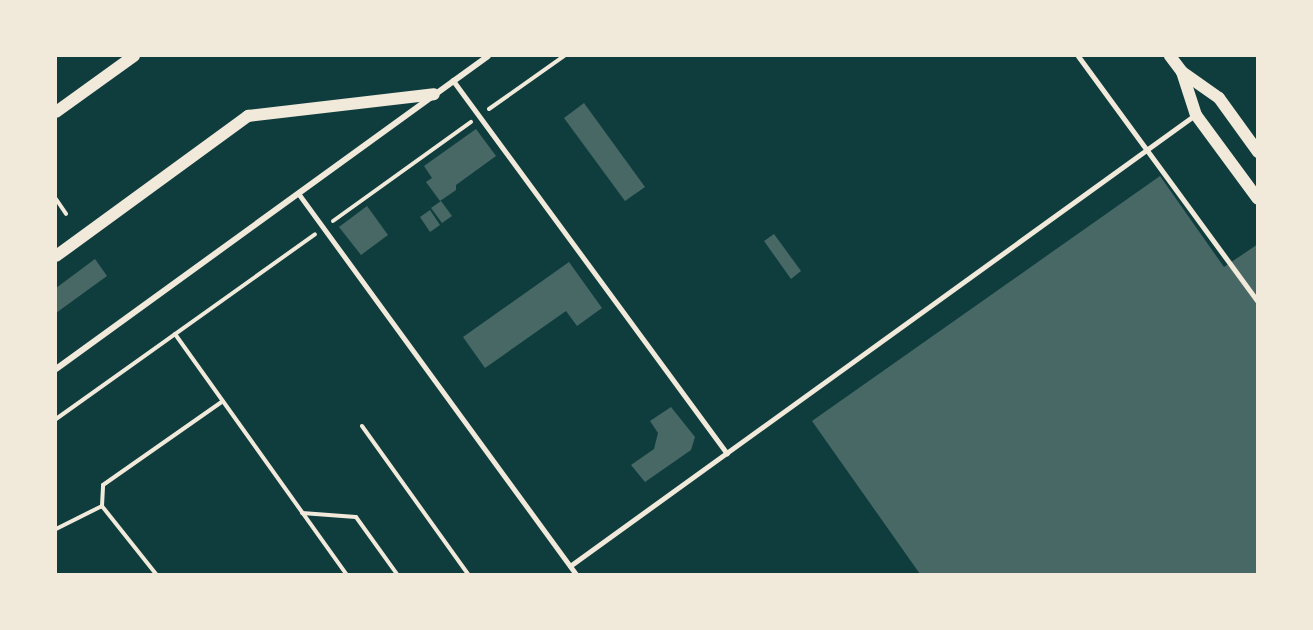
<!DOCTYPE html>
<style>
body{margin:0}
#map{position:relative;width:1313px;height:630px;overflow:hidden;background:#0f3d3e;font-family:Helvetica,sans-serif}
div>[style]{position:absolute}
[style*='--x']{left:calc(var(--x)*1px);top:calc(var(--y)*1px);width:calc(var(--w)*1px);rotate:calc(var(--a)*1deg)}
.building>*{inset:0;background:#486865}
.path>*{height:4px;margin:-2px;padding:0 2px;transform-origin:2px;border-radius:2px;background:#f1e9da}
.service>*{height:4.5px;margin:-2.25px;padding:0 2.25px;transform-origin:2.25px;border-radius:2.25px;background:#f1e9da}
.pedestrian>*{height:5px;margin:-2.5px;padding:0 2.5px;transform-origin:2.5px;border-radius:2.5px;background:#f1e9da}
.minor>*{height:6px;margin:-3px;padding:0 3px;transform-origin:3px;border-radius:3px;background:#f1e9da}
.secondary>*{height:12px;margin:-6px;padding:0 6px;transform-origin:6px;border-radius:6px;background:#f1e9da}
span{translate:-50% -50%;white-space:nowrap;text-align:center;line-height:1.15;-webkit-text-stroke:4.5px #f1e9da;paint-order:stroke}
.frame{position:absolute;inset:0;border:57px solid #f1e9da;pointer-events:none}
</style>
<div id="map">
<div class="building">
<i style="clip-path:polygon(584px 103px,645px 187px,625px 201px,564px 118px)"></i>
<i style="clip-path:polygon(476px 129px,496px 156px,456px 185px,456px 190px,440px 201px,426px 182px,432px 178px,424px 166px)"></i>
<i style="clip-path:polygon(1160px 176px,1224px 267px,1258px 244px,1258px 574px,920px 574px,812px 421px)"></i>
<i style="clip-path:polygon(441px 201px,452px 216px,442px 223px,431px 208px)"></i>
<i style="clip-path:polygon(367px 206px,388px 235px,361px 255px,339px 227px)"></i>
<i style="clip-path:polygon(430px 210px,440px 225px,430px 232px,420px 217px)"></i>
<i style="clip-path:polygon(774px 234px,801px 271px,791px 279px,764px 241px)"></i>
<i style="clip-path:polygon(95px 259px,107px 276px,56px 313px,56px 288px)"></i>
<i style="clip-path:polygon(569px 262px,602px 308px,577px 326px,566px 311px,485px 368px,463px 337px)"></i>
<i style="clip-path:polygon(671px 407px,695px 437px,691px 450px,645px 482px,631px 465px,654px 449px,658px 433px,650px 421px)"></i>
</div>
<div class="path">
<i style="--x:489;--y:109;--w:92;--a:-35.2"></i>
<i style="--x:56;--y:199;--w:18;--a:56"></i>
<i style="--x:333;--y:221;--w:170;--a:-35.7"></i>
<i style="--x:175;--y:334;--w:295;--a:54.5"></i>
<i style="--x:56;--y:419;--w:318;--a:-35.5"></i>
<i style="--x:362;--y:426;--w:182;--a:54.4"></i>
<i style="--x:302;--y:513;--w:54;--a:4.2"></i>
<i style="--x:356;--y:517;--w:70;--a:54.3"></i>
<i style="--x:56;--y:529;--w:51;--a:-26.6"></i>
<i style="--x:156;--y:574;--w:87;--a:-128.5"></i>
<i style="--x:102;--y:506;--w:21;--a:-87"></i>
<i style="--x:103;--y:485;--w:146;--a:-35"></i>
</div>
<div class="service">
<i style="--x:453;--y:80;--w:463;--a:53.7"></i>
<i style="--x:299;--y:194;--w:470;--a:53.9"></i>
<i style="--x:570;--y:566;--w:771;--a:-35.81"></i>
</div>
<div class="pedestrian">
<i style="--x:1078;--y:56;--w:305;--a:53.8"></i>
</div>
<div class="minor">
<i style="--x:56;--y:369;--w:533;--a:-35.92"></i>
</div>
<div class="secondary">
<i style="--x:1170;--y:56;--w:20;--a:53"></i>
<i style="--x:1182;--y:72;--w:45;--a:72"></i>
<i style="--x:1196;--y:115;--w:104;--a:53.6"></i>
<i style="--x:1182;--y:72;--w:45;--a:35.1"></i>
<i style="--x:1219;--y:98;--w:67;--a:54.2"></i>
<i style="--x:56;--y:112;--w:96;--a:-35.7"></i>
<i style="--x:56;--y:256;--w:238;--a:-36.1"></i>
<i style="--x:248;--y:116;--w:187;--a:-6.7"></i>
</div>
<div class="frame"></div>
</div>
